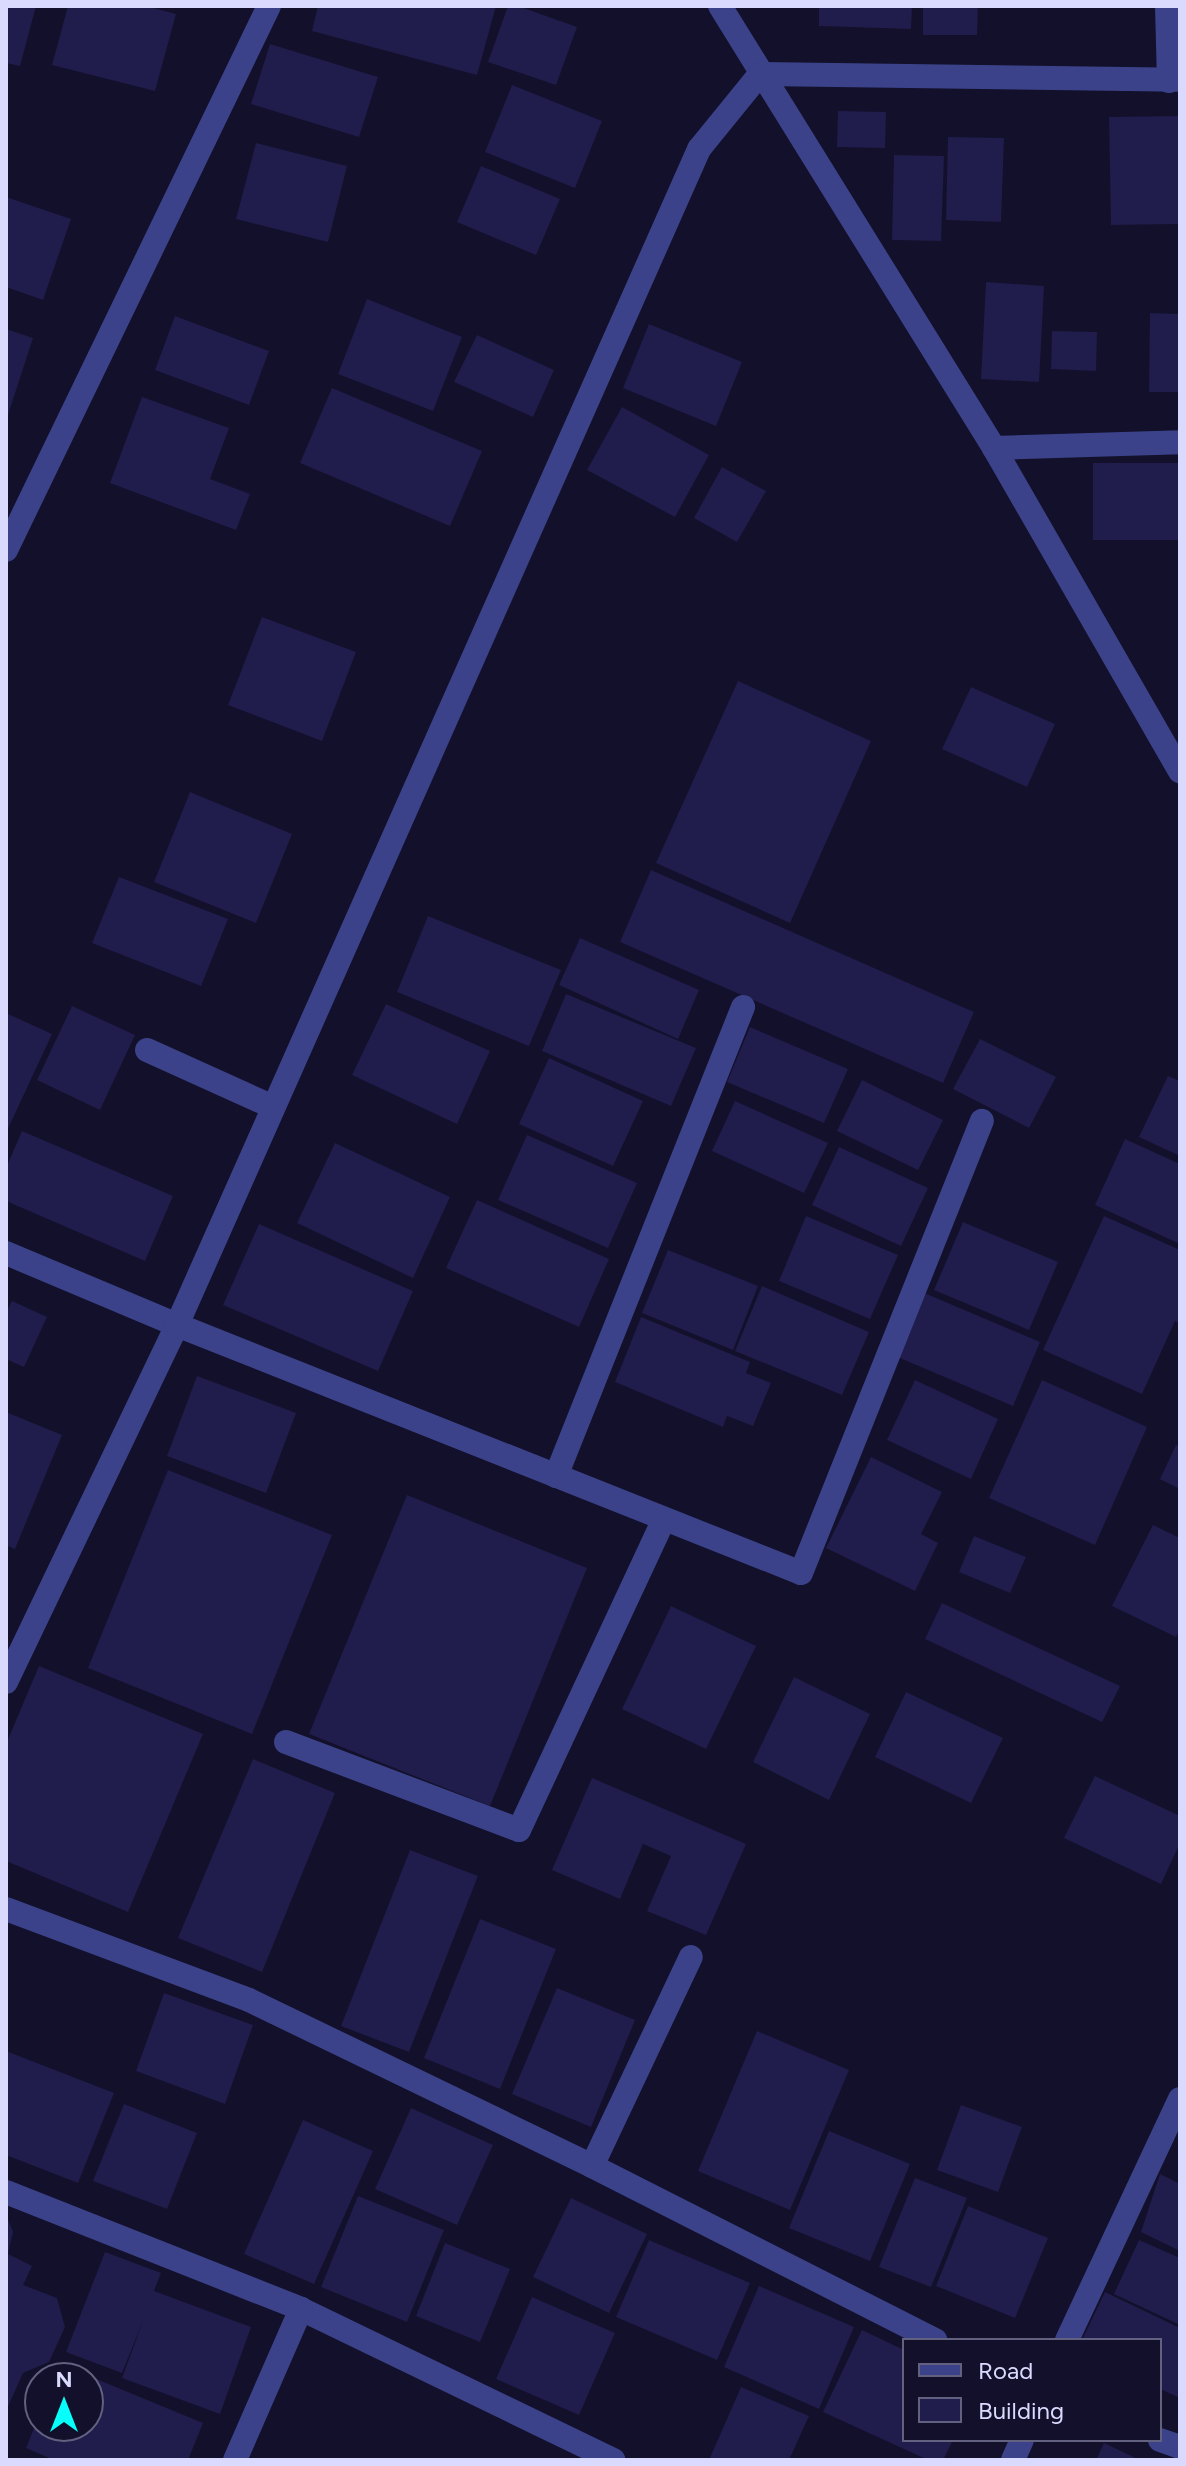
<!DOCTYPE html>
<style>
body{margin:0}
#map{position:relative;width:1186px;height:2466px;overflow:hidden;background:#12102a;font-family:Figtree,sans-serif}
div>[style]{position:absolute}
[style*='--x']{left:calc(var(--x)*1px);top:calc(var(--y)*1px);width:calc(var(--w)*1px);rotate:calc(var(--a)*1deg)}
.building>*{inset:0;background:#201c4b}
.minor>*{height:24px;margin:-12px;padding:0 12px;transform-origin:12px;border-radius:12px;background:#3b4289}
span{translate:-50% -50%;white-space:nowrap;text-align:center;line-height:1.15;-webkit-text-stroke:6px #12102a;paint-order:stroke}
.frame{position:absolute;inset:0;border:8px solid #dadaff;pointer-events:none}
.legend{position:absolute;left:902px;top:2338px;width:260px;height:104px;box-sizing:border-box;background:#12102a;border:2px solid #62617f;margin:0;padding:10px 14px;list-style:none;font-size:24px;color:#dadaff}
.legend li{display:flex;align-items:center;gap:16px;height:40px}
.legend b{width:40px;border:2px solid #62617f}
.north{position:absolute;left:24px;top:2362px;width:80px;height:80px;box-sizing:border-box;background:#12102a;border:2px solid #62617f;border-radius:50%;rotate:0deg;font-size:22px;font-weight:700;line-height:32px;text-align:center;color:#dadaff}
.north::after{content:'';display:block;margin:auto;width:28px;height:36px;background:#06fffa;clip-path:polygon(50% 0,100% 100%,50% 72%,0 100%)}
</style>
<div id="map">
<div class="building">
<i style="clip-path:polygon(6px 6px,36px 6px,20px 66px,6px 63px)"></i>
<i style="clip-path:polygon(68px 6px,146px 6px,176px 14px,155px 91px,52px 65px)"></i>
<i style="clip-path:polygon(318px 6px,496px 6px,477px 75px,312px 31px)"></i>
<i style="clip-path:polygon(508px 6px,518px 6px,577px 27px,556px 85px,488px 62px)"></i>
<i style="clip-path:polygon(819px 6px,912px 6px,911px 29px,819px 26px)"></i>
<i style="clip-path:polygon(923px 6px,978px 6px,977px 35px,923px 35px)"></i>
<i style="clip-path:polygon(270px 44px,378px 77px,359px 137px,251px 104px)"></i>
<i style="clip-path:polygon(512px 85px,602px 121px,575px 188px,485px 152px)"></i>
<i style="clip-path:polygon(838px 111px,886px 112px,885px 148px,837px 147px)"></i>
<i style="clip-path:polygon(1180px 116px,1180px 224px,1111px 225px,1109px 117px)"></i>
<i style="clip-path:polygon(948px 137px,1004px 138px,1001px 222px,946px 220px)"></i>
<i style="clip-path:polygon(256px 143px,347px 166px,328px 242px,236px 219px)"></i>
<i style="clip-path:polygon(894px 155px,944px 156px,941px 241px,892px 240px)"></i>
<i style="clip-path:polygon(481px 166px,560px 199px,536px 255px,457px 222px)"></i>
<i style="clip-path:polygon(6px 197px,71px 219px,43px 300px,6px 287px)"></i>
<i style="clip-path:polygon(986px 282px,1044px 286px,1039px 382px,981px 379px)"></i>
<i style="clip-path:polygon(367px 299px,462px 337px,433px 411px,338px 374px)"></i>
<i style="clip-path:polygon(1150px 313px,1180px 314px,1180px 392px,1149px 392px)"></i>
<i style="clip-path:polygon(175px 316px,269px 351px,249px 405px,155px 370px)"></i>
<i style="clip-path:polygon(649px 324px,742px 362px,716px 426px,623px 388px)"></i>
<i style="clip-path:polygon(6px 329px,33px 338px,7px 418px,6px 418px)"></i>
<i style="clip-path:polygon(1052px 331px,1097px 332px,1096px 371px,1051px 369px)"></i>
<i style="clip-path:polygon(477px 335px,554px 370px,533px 417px,454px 382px)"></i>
<i style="clip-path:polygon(332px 388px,482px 451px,450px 526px,300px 463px)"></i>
<i style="clip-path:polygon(142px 397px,229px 428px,210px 479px,250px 494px,236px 530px,110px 483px)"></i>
<i style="clip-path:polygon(622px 407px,709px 455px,675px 517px,587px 470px)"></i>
<i style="clip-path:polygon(1093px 463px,1180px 463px,1180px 540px,1093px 540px)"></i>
<i style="clip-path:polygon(722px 467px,766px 491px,737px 542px,694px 518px)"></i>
<i style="clip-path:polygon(262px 617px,356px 652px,322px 741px,228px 705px)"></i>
<i style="clip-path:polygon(738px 681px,871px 741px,790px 923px,656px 863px)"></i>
<i style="clip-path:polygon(971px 687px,1055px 724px,1027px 787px,942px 749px)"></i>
<i style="clip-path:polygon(190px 792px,292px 834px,256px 923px,154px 882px)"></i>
<i style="clip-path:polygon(651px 870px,974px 1012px,943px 1083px,620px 942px)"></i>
<i style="clip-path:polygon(119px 877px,228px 919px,201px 986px,92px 943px)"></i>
<i style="clip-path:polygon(428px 916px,561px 970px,529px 1046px,397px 992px)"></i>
<i style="clip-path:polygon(580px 938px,699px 990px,678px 1039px,559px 985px)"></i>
<i style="clip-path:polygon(566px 994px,696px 1048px,671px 1106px,542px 1051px)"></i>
<i style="clip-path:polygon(386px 1004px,490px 1051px,457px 1124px,352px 1075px)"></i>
<i style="clip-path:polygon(72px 1006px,135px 1035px,100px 1110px,37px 1080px)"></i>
<i style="clip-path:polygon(6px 1013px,52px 1034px,6px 1133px)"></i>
<i style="clip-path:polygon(750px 1027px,848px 1069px,824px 1123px,727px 1082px)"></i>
<i style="clip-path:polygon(980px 1039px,1056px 1077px,1029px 1128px,953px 1089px)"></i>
<i style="clip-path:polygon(549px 1058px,643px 1101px,613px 1166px,519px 1124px)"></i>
<i style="clip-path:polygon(1168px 1076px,1180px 1081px,1180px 1156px,1139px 1137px)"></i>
<i style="clip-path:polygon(862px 1080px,943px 1120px,918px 1170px,837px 1131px)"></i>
<i style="clip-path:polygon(735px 1101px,828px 1143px,804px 1193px,712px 1151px)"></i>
<i style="clip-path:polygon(22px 1131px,173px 1196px,145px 1261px,6px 1201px,6px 1168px)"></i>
<i style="clip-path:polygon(527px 1135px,637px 1183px,608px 1248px,498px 1200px)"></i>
<i style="clip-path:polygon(1125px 1139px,1180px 1164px,1180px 1244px,1095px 1205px)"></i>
<i style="clip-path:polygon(335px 1143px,450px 1197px,413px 1278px,297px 1223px)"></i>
<i style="clip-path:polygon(839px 1147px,928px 1188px,901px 1246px,812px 1205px)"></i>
<i style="clip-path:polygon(477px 1200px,609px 1259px,579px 1327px,446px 1268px)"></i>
<i style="clip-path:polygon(806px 1216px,898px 1255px,870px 1319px,779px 1281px)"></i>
<i style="clip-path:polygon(1104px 1216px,1180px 1250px,1180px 1324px,1175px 1321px,1142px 1394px,1043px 1350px)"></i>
<i style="clip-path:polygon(963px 1222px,1058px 1262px,1029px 1330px,934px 1290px)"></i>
<i style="clip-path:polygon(259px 1224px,413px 1291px,378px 1371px,223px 1305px)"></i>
<i style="clip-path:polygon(668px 1250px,758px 1286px,733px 1350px,642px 1313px)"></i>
<i style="clip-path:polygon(762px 1286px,869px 1332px,842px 1395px,735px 1351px)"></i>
<i style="clip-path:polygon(922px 1292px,1040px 1342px,1013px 1406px,895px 1356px)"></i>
<i style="clip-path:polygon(12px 1301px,47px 1317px,24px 1367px,6px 1359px,6px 1313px)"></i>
<i style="clip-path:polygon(641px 1317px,750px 1362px,746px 1373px,771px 1383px,753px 1426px,727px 1416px,723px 1427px,615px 1382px)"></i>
<i style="clip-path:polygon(197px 1376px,296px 1413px,266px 1493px,167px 1456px)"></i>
<i style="clip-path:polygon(915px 1380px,998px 1419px,971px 1479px,887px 1440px)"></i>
<i style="clip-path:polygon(1042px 1380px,1147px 1427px,1095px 1545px,989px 1498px)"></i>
<i style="clip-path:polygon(6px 1412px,62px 1435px,15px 1549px,6px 1545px)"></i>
<i style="clip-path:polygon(1176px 1445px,1180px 1447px,1180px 1489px,1160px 1479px)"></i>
<i style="clip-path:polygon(871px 1457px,942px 1492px,921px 1534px,938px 1543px,915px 1591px,826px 1548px)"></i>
<i style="clip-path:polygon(168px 1470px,332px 1535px,252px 1734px,88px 1668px)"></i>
<i style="clip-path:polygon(407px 1495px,587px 1568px,490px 1806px,309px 1734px)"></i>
<i style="clip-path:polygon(1153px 1525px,1180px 1538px,1180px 1630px,1176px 1637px,1112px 1606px)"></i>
<i style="clip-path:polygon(974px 1536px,1026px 1557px,1010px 1593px,959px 1572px)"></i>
<i style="clip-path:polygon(942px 1603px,1120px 1686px,1102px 1722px,925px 1639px)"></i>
<i style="clip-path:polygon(671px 1606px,756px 1646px,706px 1749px,622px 1709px)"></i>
<i style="clip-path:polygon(39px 1666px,203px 1734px,128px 1912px,6px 1861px,6px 1744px)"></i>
<i style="clip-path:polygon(794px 1677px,870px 1714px,829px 1800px,753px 1762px)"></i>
<i style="clip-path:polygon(906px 1692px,1003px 1738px,971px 1803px,875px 1757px)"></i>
<i style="clip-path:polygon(253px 1759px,335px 1793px,262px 1972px,178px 1938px)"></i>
<i style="clip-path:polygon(1095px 1776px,1180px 1816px,1180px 1843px,1161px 1884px,1064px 1838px)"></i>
<i style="clip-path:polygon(592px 1778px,746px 1844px,706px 1935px,647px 1911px,671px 1856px,643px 1844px,620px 1899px,552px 1870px)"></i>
<i style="clip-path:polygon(410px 1850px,478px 1876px,409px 2052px,341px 2026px)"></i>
<i style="clip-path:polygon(480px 1919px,556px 1949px,500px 2089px,424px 2058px)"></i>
<i style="clip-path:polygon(557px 1988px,635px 2020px,591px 2127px,512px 2094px)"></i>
<i style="clip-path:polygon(164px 1993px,253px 2025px,225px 2104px,136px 2071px)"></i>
<i style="clip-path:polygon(757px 2031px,849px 2070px,790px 2210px,698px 2171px)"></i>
<i style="clip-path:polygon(6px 2051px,114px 2093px,78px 2183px,6px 2155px)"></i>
<i style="clip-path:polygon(124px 2104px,197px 2133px,167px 2209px,93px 2181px)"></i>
<i style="clip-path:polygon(961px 2105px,1022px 2127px,998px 2192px,937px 2170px)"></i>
<i style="clip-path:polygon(411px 2108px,493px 2145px,457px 2225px,375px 2189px)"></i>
<i style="clip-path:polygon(303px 2120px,373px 2151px,314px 2284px,244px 2254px)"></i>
<i style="clip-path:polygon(829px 2131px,910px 2164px,870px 2261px,789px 2228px)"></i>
<i style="clip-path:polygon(1160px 2174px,1180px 2184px,1180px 2251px,1141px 2232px)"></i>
<i style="clip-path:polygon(915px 2178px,967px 2198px,931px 2287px,879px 2267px)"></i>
<i style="clip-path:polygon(358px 2196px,444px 2230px,407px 2322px,321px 2287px)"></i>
<i style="clip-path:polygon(571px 2198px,647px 2234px,609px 2313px,533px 2277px)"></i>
<i style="clip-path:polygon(968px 2206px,1048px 2238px,1015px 2318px,936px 2286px)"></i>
<i style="clip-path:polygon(6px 2214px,13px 2232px,8px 2254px,32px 2266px,23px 2285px,57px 2298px,65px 2327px,49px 2362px,23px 2373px,6px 2411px)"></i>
<i style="clip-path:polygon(649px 2240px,750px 2283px,717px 2360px,616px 2317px)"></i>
<i style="clip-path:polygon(1139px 2240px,1180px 2258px,1180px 2325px,1114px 2294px)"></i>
<i style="clip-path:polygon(445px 2243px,510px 2269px,480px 2342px,416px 2316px)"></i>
<i style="clip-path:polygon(105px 2252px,161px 2273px,154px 2291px,251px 2327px,220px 2414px,122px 2378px,143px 2321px,122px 2373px,66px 2352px)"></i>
<i style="clip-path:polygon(759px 2286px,854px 2327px,819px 2409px,724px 2367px)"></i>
<i style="clip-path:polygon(1105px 2292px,1180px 2328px,1180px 2398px,1160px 2389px,1160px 2340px,1082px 2340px)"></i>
<i style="clip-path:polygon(532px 2297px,615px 2333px,579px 2415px,496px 2379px)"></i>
<i style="clip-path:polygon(862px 2330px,904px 2350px,904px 2440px,953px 2440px,943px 2460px,928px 2460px,823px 2412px)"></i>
<i style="clip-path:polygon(60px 2364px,203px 2423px,188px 2460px,54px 2460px,26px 2448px,40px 2413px,40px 2426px,88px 2426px,88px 2378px,54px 2378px)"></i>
<i style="clip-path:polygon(741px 2387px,809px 2416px,789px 2460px,709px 2460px)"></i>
<i style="clip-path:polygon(1104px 2443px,1140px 2460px,1096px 2460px)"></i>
</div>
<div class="minor">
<i style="--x:720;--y:6;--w:520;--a:58.2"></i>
<i style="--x:994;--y:448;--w:373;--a:60.1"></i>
<i style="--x:1167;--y:6;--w:75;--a:88.5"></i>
<i style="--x:994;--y:448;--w:186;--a:-1.8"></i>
<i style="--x:6;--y:550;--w:604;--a:-64.2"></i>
<i style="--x:147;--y:1050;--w:138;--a:24.3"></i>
<i style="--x:6;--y:1253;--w:186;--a:22.8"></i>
<i style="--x:177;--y:1325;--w:671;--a:21.67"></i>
<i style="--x:801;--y:1573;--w:487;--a:-68.2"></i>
<i style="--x:556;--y:1476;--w:505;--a:-68.26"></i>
<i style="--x:6;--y:1682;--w:396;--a:-64.4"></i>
<i style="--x:177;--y:1325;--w:1287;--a:-66.06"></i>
<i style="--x:699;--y:149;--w:97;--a:-50.9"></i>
<i style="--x:760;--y:74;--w:420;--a:0.8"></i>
<i style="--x:286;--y:1742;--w:249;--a:20.7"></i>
<i style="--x:519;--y:1830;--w:343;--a:-65"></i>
<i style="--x:6;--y:1909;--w:259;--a:20.5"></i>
<i style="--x:249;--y:2000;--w:381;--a:25.8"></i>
<i style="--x:592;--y:2166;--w:385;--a:26.9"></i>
<i style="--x:592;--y:2166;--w:231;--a:-64.7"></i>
<i style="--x:6;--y:2192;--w:317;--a:21.6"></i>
<i style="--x:301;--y:2309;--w:347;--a:25.8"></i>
<i style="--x:1067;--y:2340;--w:266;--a:-64.9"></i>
<i style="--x:1160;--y:2440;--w:21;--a:19"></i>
<i style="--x:235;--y:2460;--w:165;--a:-66.4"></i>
<i style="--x:1013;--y:2460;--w:22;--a:-66"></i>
</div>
<div class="frame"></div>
<ul class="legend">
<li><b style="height:10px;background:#3b4289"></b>Road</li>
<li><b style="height:22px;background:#201c4b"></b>Building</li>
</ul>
<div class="north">N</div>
</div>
